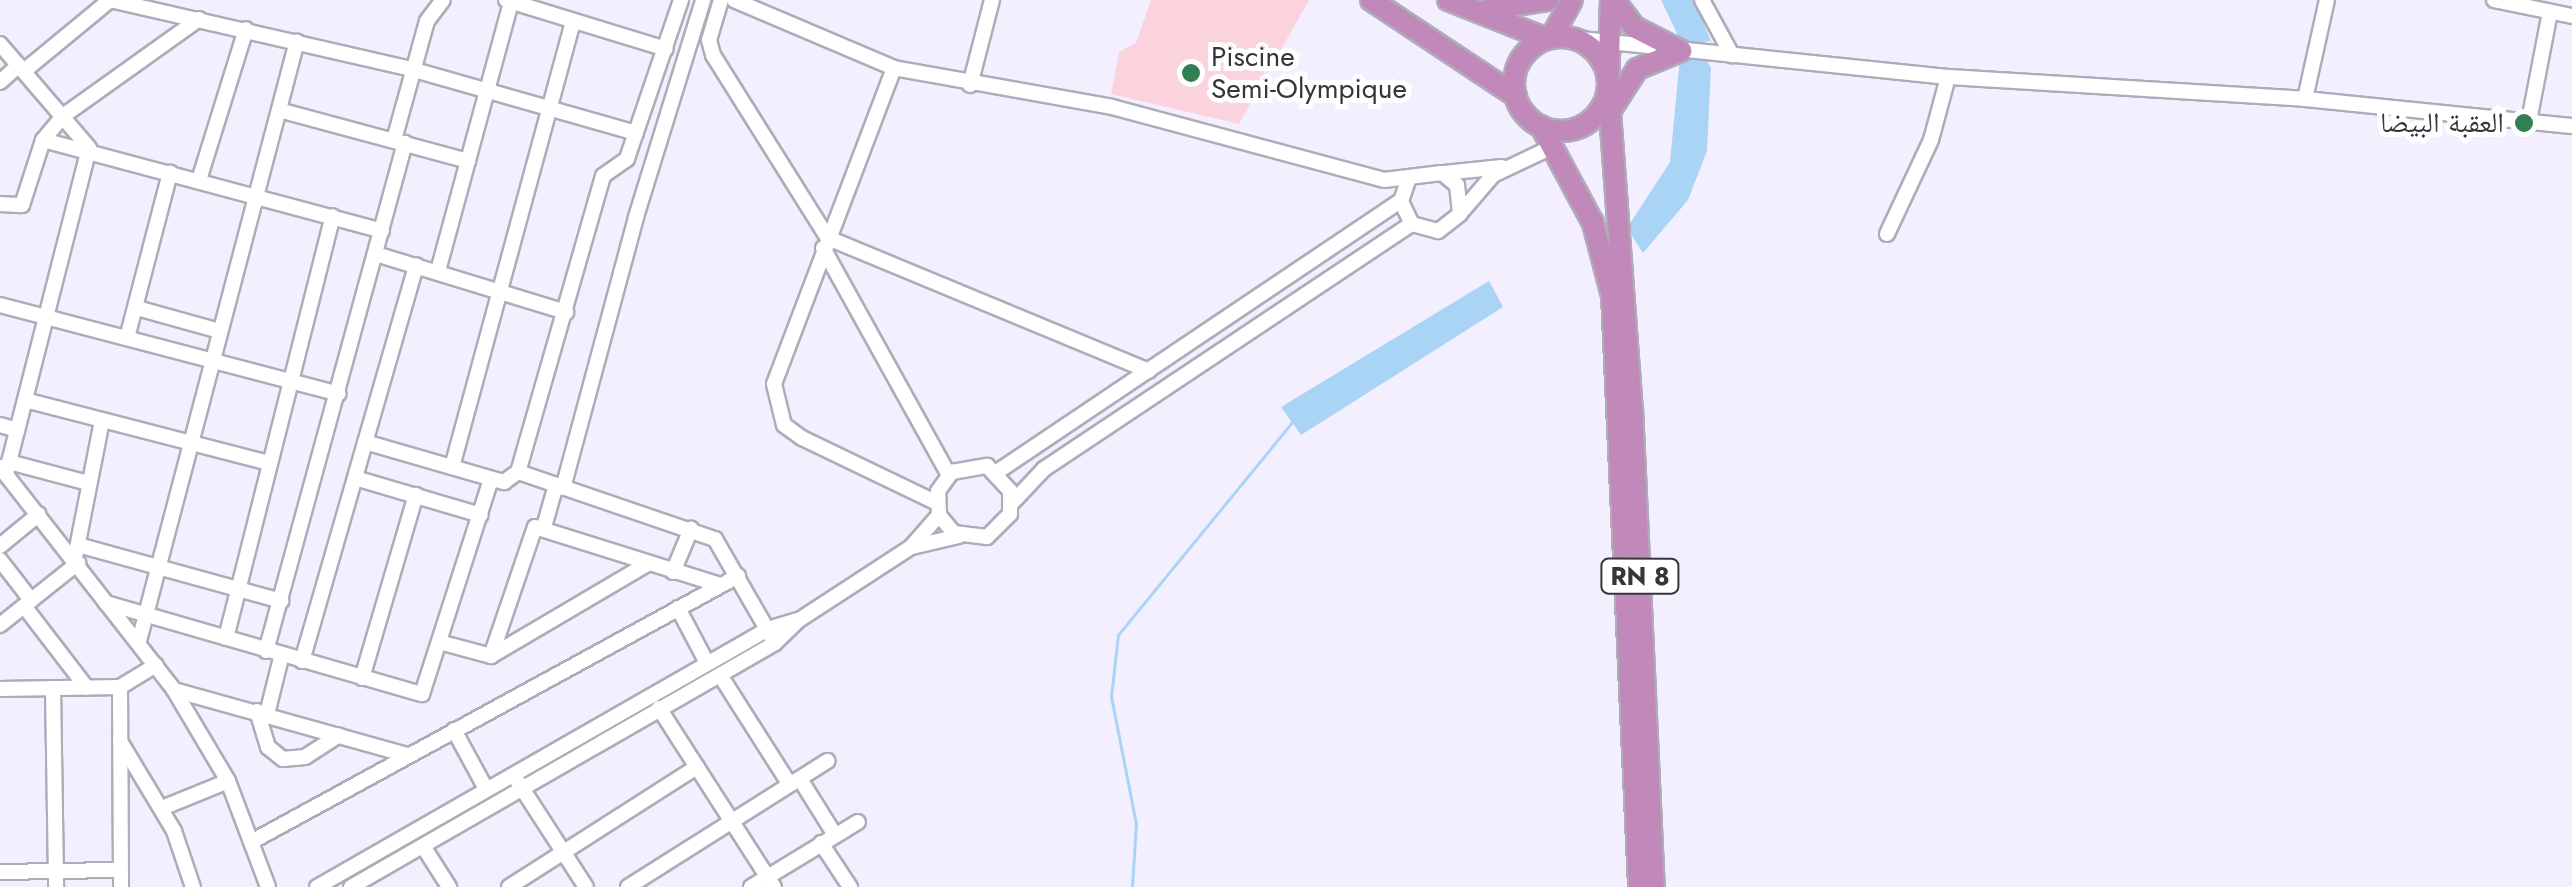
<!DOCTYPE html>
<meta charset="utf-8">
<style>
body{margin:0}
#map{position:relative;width:2572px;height:887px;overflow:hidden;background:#f4efff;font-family:Jost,"Noto Naskh Arabic",sans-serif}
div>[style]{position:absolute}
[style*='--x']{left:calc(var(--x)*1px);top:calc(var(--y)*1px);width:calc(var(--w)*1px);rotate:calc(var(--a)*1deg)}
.green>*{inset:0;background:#fad3dd}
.water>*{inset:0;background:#a9d4f6}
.stream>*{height:2.5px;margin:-1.25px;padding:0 1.25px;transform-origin:1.25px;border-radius:1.25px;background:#a9d4f6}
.roads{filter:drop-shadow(2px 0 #b0abb9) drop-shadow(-2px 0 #b0abb9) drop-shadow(0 2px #b0abb9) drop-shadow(0 -2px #b0abb9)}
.minor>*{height:14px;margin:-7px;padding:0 7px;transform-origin:7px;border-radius:7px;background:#fff}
.highway>*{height:20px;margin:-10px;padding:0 10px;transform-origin:10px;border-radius:10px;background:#c188ba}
.highway>.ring{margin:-10px;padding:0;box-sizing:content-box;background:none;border:20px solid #c188ba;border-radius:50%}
.dots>*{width:28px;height:28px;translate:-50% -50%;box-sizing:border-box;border:5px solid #fff;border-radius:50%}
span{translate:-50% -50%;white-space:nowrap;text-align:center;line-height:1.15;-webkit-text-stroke:10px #fff;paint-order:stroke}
.shield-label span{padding:2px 8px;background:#fff;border:2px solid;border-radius:8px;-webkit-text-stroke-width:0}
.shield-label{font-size:25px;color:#37353b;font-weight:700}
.poi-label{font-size:28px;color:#37353b}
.left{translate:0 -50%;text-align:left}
.right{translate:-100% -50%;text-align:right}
</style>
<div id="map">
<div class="green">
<i style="clip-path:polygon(1151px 0,1309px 0,1239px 124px,1111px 94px,1119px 52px,1136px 43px)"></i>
</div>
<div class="water">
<i style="clip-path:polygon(1661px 0,1694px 0,1711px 41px,1682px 44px)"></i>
<i style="clip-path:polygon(1680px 57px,1706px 59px,1711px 68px,1707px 151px,1688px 200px,1643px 253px,1627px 228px,1670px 162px)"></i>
<i style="clip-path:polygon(1489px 281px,1503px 307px,1301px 435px,1281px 407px)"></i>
</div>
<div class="stream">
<i style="--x:1132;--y:887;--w:63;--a:-86.4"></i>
<i style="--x:1136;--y:824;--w:129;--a:-101.1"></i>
<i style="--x:1111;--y:697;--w:62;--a:-83.6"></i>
<i style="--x:1118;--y:635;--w:278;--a:-50.7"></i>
</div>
<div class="roads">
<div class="minor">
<i style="--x:110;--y:0;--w:309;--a:12.9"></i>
<i style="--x:411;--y:69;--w:234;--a:15.9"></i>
<i style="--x:506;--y:0;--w:167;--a:17"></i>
<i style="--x:681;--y:0;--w:168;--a:108.8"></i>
<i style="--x:627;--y:159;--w:29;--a:145"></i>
<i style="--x:603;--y:176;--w:308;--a:106"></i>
<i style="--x:518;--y:472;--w:208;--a:18.8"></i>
<i style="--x:715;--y:539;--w:120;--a:60"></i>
<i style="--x:721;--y:0;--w:42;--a:106.7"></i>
<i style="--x:709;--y:40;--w:16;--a:75"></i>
<i style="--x:713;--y:55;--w:216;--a:57.9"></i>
<i style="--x:828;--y:238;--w:347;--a:22.5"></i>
<i style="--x:734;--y:0;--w:174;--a:23"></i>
<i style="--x:894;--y:68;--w:221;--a:10.1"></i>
<i style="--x:1112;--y:107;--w:282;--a:15"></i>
<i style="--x:1384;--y:180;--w:58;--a:-6.9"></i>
<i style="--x:1442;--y:173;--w:19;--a:39"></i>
<i style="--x:1457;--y:185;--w:29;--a:84"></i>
<i style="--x:1460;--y:214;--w:28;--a:142"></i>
<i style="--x:1438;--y:231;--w:27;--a:-165"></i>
<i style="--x:1412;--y:224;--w:25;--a:-116"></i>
<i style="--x:1401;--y:201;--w:21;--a:-71"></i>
<i style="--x:1702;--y:0;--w:63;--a:61.4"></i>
<i style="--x:2494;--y:0;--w:80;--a:11.6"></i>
<i style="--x:1571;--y:38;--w:379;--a:5.9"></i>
<i style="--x:1948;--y:77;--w:358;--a:3.5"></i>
<i style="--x:2305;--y:99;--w:268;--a:5.8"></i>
<i style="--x:0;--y:44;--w:137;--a:49.4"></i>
<i style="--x:894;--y:68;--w:338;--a:110.8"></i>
<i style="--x:774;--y:384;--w:42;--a:76.3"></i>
<i style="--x:784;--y:425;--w:22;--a:36"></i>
<i style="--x:802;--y:438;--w:150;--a:25.7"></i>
<i style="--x:24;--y:71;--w:112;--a:-39.5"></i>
<i style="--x:0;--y:82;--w:25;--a:-42"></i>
<i style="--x:970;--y:85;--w:88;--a:-75.5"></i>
<i style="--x:2305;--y:99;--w:101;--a:-77.5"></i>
<i style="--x:279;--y:110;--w:196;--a:15.1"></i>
<i style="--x:2529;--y:121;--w:111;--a:-79.1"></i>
<i style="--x:43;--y:140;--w:351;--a:15"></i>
<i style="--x:394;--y:140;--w:123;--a:-74.5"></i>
<i style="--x:427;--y:21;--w:26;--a:-53"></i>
<i style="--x:1444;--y:173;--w:58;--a:-5.9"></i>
<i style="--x:199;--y:180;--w:158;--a:-72.7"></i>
<i style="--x:0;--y:204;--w:22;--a:3"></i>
<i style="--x:22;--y:205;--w:68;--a:-72.1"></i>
<i style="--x:43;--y:140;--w:31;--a:-50"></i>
<i style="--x:63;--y:116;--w:167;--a:-35.5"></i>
<i style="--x:1463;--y:210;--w:46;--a:-49.4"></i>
<i style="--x:1493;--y:175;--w:68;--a:-25.4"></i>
<i style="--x:1887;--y:234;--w:104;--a:-64.9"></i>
<i style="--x:1931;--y:140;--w:65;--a:-74.9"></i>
<i style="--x:823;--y:248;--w:260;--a:61"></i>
<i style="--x:376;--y:254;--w:199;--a:17"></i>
<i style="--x:438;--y:271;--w:279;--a:-74.8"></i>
<i style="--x:0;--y:305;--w:350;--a:14.7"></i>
<i style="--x:137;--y:308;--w:82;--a:15.6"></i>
<i style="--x:127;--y:338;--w:171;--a:-75.4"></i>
<i style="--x:25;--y:400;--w:251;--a:14.5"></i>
<i style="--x:0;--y:425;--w:18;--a:16"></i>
<i style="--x:365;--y:442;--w:145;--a:16.1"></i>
<i style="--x:504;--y:482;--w:17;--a:-36"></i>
<i style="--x:9;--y:462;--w:82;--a:14.9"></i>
<i style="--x:0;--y:467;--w:283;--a:52"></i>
<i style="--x:174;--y:690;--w:106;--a:59.3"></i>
<i style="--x:228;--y:781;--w:113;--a:69.3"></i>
<i style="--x:452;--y:467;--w:462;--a:-74.8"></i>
<i style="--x:997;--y:472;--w:486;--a:-33.9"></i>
<i style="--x:6;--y:474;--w:336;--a:-75.7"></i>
<i style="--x:355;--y:478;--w:131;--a:16.4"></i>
<i style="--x:563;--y:488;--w:281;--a:-74.9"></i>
<i style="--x:636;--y:217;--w:227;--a:-72.8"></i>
<i style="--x:1012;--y:503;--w:47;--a:-46.7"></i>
<i style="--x:1044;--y:469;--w:442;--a:-33.7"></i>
<i style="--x:544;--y:527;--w:44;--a:-74.1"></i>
<i style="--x:78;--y:545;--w:211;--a:15.4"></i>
<i style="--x:0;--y:546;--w:50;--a:-39.4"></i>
<i style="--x:912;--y:547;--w:48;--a:-13.2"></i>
<i style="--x:76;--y:553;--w:135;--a:-78.9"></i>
<i style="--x:0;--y:560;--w:51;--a:52.2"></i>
<i style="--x:673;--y:572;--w:47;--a:-67.3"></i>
<i style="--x:106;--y:603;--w:329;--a:16.1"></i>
<i style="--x:422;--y:694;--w:226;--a:-72.2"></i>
<i style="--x:24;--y:606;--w:103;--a:52.5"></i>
<i style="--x:678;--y:608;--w:62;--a:62.2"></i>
<i style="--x:0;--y:625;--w:100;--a:-38.5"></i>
<i style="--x:226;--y:638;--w:435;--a:-75.8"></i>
<i style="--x:139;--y:641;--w:620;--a:-75.25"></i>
<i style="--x:443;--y:643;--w:50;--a:15.2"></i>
<i style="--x:491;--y:656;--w:183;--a:-30.5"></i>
<i style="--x:266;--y:651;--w:527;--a:-74.7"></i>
<i style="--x:491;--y:656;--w:136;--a:-71.2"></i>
<i style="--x:535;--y:527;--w:194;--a:17.4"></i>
<i style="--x:302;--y:661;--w:412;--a:-73.9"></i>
<i style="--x:720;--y:675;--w:130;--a:57.5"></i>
<i style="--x:362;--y:678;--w:191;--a:-73.6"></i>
<i style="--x:120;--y:687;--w:200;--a:89.7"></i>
<i style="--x:53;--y:688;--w:199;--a:89.1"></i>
<i style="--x:0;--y:689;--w:120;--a:-1"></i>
<i style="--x:120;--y:687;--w:42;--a:-31.4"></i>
<i style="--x:174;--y:690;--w:242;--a:15.6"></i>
<i style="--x:659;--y:708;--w:213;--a:57.3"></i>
<i style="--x:257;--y:711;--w:38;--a:73"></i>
<i style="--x:268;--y:747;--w:19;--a:39"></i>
<i style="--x:283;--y:759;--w:22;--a:-5"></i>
<i style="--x:305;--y:757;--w:40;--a:-32.9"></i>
<i style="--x:267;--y:714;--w:62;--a:-76"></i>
<i style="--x:454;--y:730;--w:67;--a:61.5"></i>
<i style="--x:120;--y:741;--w:105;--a:59"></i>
<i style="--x:174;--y:831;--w:59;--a:71.3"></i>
<i style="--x:800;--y:779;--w:66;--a:58"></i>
<i style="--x:518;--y:782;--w:125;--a:57.1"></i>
<i style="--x:162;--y:808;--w:71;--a:-22.2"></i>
<i style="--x:251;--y:842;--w:555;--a:-28.64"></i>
<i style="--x:821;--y:843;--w:53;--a:56.6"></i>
<i style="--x:423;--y:846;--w:49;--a:57.6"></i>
<i style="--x:0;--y:872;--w:120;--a:-1"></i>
<i style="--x:317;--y:887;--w:520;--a:-29.77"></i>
<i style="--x:768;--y:629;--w:30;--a:-17"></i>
<i style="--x:351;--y:887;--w:489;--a:-29.9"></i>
<i style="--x:775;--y:643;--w:33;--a:-44"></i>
<i style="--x:799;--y:620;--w:134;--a:-33.1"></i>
<i style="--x:911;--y:547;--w:43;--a:-48.8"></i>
<i style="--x:939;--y:515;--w:24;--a:-92"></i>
<i style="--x:938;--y:491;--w:24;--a:-54"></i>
<i style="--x:952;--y:472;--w:36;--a:-10"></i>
<i style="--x:987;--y:466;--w:34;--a:47"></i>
<i style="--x:1010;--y:491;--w:23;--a:90"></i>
<i style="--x:1010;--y:514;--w:33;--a:135"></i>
<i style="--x:987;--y:537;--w:33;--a:-173"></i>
<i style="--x:954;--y:533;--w:23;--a:-130"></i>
<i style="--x:509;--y:887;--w:223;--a:-32.6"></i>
<i style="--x:628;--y:887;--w:236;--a:-32.3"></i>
<i style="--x:751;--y:887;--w:125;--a:-31.3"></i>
</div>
<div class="highway">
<i style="--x:1371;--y:0;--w:174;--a:33.5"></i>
<i style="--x:1448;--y:0;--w:106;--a:21.5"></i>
<i style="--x:1611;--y:0;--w:85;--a:92"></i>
<i style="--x:1608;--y:85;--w:324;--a:85.8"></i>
<i style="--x:1632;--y:408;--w:480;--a:87.4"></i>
<i style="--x:1614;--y:0;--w:34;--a:53"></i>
<i style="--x:1634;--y:27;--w:51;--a:27.1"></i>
<i style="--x:1487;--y:10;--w:62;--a:-9.3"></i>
<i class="ring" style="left:1514px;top:37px;width:74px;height:74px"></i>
<i style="--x:1551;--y:38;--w:43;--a:-61.1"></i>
<i style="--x:1612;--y:108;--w:46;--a:-57.3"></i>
<i style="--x:1637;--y:69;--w:48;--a:-22.2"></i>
<i style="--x:1541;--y:126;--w:110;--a:61.8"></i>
<i style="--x:1593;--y:223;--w:75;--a:75.4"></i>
<i style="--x:1612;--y:296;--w:592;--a:87.38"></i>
</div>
</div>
<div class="dots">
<i style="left:1191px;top:73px;background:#328051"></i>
<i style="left:2524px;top:123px;background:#328051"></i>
</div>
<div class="shield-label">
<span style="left:1640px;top:576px">RN 8</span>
</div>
<div class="poi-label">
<span class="left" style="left:1211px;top:73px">Piscine<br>Semi-Olympique</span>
<span class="right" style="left:2504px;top:123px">العقبة البيضا</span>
</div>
</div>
